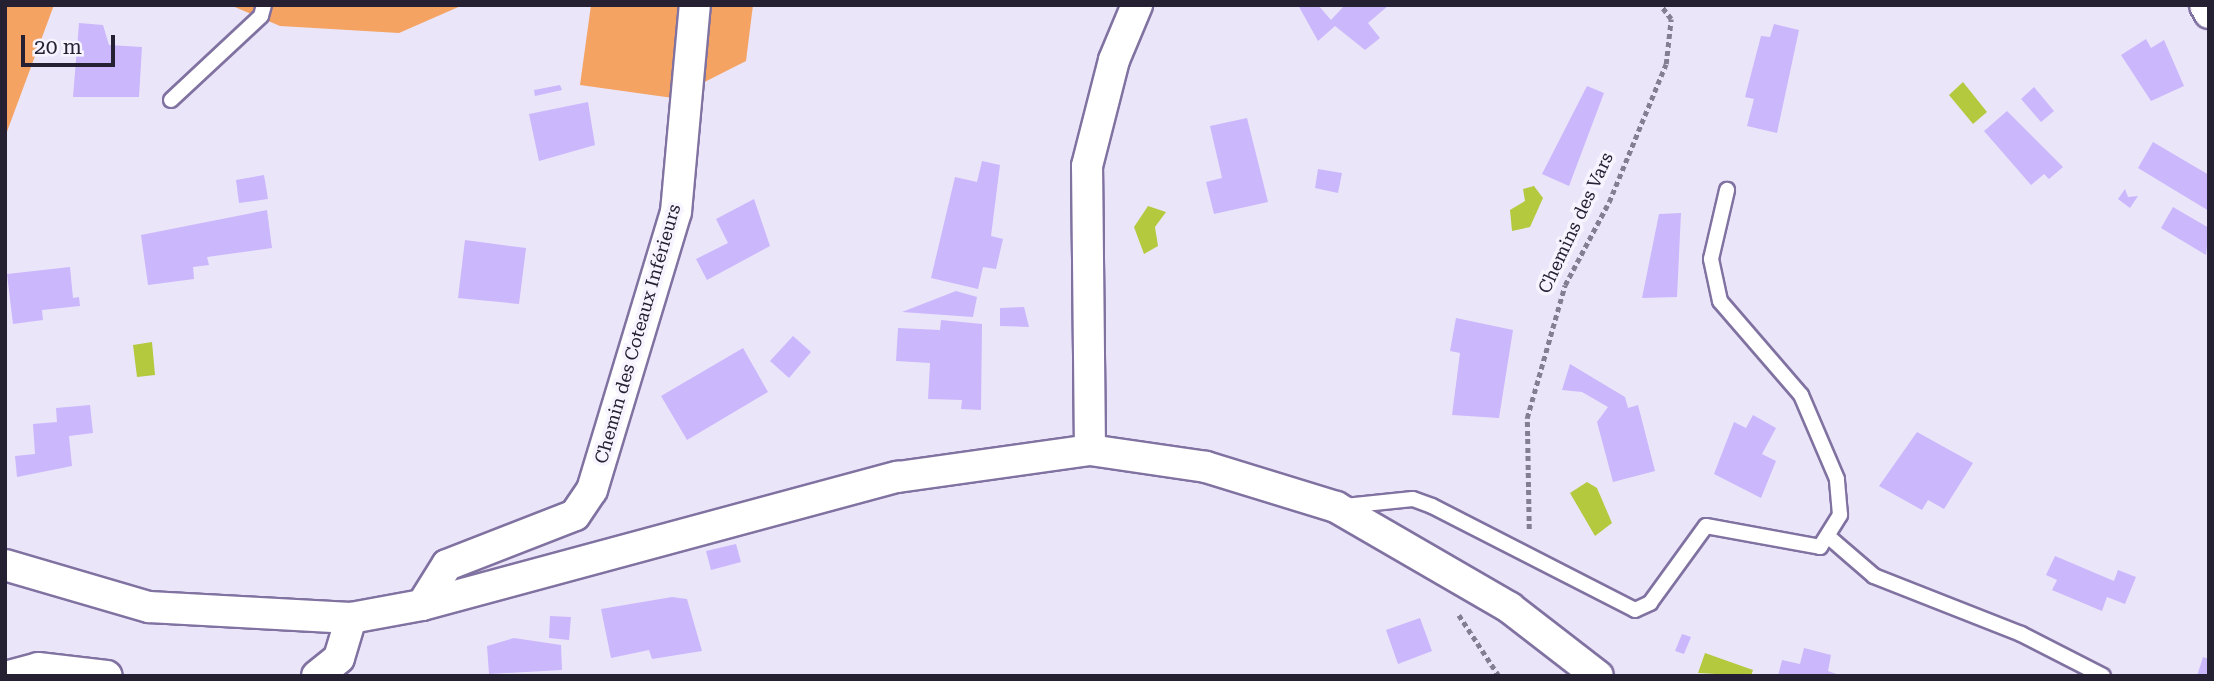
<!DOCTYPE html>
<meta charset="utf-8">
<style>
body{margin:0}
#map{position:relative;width:2214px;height:681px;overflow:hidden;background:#ebe5fa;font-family:"Roboto Serif",serif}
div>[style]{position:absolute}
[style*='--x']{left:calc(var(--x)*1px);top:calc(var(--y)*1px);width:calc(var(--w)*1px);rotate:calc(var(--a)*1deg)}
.green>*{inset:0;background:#f4a363}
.water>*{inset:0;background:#b4c93e}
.building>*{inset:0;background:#cbb7fc}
.path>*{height:4.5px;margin-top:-2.25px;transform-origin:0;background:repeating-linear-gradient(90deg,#847e92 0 5px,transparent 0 8.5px)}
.roads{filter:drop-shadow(2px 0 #8072a1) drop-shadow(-2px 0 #8072a1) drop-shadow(0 2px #8072a1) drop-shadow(0 -2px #8072a1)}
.lane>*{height:14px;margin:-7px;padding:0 7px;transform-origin:7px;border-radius:7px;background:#fff}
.street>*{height:30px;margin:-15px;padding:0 15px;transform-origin:15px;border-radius:15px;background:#fff}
span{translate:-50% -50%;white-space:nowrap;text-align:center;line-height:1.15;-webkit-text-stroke:7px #f7f4ff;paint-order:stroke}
.street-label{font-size:18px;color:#262033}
.frame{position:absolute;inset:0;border:7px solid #262033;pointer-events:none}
.scale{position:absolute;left:21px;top:35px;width:94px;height:32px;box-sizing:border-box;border:4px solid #262033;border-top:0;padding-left:9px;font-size:21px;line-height:24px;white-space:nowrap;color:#262033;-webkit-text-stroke:5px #f7f4ff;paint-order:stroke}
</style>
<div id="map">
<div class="green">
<i style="clip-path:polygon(5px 5px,54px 5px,5px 137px)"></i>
<i style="clip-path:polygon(230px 5px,463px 5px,399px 33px,280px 26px)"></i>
<i style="clip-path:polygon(591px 5px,753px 5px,746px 61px,673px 98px,580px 85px)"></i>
</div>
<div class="water">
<i style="clip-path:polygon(1963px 82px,1987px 112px,1973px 124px,1949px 95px)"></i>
<i style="clip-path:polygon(1534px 186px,1543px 198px,1530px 227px,1512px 231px,1510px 210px,1525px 201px,1523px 189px)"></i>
<i style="clip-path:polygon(1148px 206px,1166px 212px,1155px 227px,1158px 246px,1144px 254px,1134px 227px)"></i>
<i style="clip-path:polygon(152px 342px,155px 375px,137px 377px,133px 345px)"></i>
<i style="clip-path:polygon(1587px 482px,1597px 488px,1612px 523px,1595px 536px,1570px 493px)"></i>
<i style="clip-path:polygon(1705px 653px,1753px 670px,1751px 676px,1698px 673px)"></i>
</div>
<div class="building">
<i style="clip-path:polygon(1298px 5px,1318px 5px,1331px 20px,1345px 5px,1389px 5px,1368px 23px,1380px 38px,1365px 50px,1335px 26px,1318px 41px)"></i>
<i style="clip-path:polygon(79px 23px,103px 25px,109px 45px,142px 47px,139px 97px,73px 97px)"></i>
<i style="clip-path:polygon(1774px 24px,1799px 30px,1777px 133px,1747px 126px,1754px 99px,1745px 97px,1761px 36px,1770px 37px)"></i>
<i style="clip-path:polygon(2146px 39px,2151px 48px,2164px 40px,2184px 86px,2151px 101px,2121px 55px)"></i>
<i style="clip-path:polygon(560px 85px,562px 90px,535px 96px,534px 90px)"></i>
<i style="clip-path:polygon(1587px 86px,1604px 93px,1569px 186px,1542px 174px)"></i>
<i style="clip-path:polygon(2034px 87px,2054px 111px,2041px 122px,2021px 99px)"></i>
<i style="clip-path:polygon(588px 102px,595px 145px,539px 161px,529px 114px)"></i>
<i style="clip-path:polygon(2007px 111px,2063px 167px,2049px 179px,2044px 174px,2031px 185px,1984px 131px)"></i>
<i style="clip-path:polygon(1247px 118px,1268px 202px,1214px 214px,1206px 182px,1222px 178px,1210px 126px)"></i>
<i style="clip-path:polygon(2153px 142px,2209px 175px,2209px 211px,2138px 168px)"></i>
<i style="clip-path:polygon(982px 161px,1000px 165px,991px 236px,1003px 239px,996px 269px,983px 267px,978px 289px,931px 278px,955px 177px,977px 182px)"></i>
<i style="clip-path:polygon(1318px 169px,1342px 173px,1338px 193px,1315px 188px)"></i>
<i style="clip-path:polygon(264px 175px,268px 199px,239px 203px,236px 180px)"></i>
<i style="clip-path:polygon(2125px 189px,2128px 197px,2138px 196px,2130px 208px,2118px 199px)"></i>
<i style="clip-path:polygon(754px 199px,770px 246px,707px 280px,696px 259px,728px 243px,716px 219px)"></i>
<i style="clip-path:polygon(2173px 207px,2209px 228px,2206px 255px,2161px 228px)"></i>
<i style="clip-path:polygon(267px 210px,272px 248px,207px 257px,209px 265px,193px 267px,194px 279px,148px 285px,141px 235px)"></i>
<i style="clip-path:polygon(1681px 213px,1677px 297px,1642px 298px,1659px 214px)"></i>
<i style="clip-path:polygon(465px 240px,526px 248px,519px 304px,458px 298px)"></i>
<i style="clip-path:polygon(70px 267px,73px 298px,79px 297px,80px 306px,42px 310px,43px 320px,13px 324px,7px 274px)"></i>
<i style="clip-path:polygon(956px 291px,977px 297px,973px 317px,902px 312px)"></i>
<i style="clip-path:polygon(1024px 307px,1029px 327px,1000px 326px,1000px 308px)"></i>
<i style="clip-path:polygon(1456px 318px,1513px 330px,1499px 418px,1452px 415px,1460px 353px,1450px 351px)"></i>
<i style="clip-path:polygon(941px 320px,982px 324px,981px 410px,961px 409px,962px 400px,928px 399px,930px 363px,896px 361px,898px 328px,940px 330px)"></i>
<i style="clip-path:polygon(793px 336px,811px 352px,789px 378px,770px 361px)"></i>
<i style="clip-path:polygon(743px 348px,768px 392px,687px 440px,661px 396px)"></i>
<i style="clip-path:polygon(1570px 364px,1625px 397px,1628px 408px,1638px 405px,1655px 471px,1613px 482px,1597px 422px,1608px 407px,1582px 392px,1562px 390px)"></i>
<i style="clip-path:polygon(90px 405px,93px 433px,69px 436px,72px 466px,17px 477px,15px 456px,35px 454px,33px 424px,57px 422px,56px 408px)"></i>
<i style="clip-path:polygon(1753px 415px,1776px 428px,1762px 454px,1776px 461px,1761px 498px,1714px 474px,1734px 422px,1746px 428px)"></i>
<i style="clip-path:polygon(1917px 432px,1973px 463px,1944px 509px,1928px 500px,1922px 510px,1879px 486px)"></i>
<i style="clip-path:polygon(736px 544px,741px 562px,711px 570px,706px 551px)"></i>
<i style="clip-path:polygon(2055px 556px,2114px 581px,2118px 570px,2136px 577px,2125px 604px,2107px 597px,2102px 611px,2052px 590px,2057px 580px,2046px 575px)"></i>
<i style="clip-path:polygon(672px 597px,687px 599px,702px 651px,652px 659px,649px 650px,611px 658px,601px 609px)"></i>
<i style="clip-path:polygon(550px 616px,571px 617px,569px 640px,549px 638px)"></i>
<i style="clip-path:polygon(1420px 618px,1432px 651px,1398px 664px,1386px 630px)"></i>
<i style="clip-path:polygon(1682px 634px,1691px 637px,1684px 654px,1675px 651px)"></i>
<i style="clip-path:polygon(514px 638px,561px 645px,562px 670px,489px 674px,487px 646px)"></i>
<i style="clip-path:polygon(1804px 648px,1831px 655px,1828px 671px,1842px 676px,1778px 676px,1782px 660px,1800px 664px)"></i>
<i style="clip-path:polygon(2203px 657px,2209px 659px,2209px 676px,2197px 676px)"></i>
</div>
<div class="path">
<i style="--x:1529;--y:529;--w:111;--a:-91"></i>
<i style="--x:1527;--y:418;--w:138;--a:-74.1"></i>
<i style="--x:1565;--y:285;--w:94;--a:-62.1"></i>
<i style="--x:1609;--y:202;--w:149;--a:-67.6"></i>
<i style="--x:1666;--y:64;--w:45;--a:-83.7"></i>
<i style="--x:1671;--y:19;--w:18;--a:-128"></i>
<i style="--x:1459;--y:615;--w:73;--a:56.7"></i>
</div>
<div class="roads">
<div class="lane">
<i style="--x:171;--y:100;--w:123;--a:-43"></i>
<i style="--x:261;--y:16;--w:11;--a:-75"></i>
<i style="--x:1345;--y:506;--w:68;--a:-5.9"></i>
<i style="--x:1413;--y:499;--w:20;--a:20"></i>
<i style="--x:1432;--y:506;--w:228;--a:27.1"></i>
<i style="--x:1635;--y:610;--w:17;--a:-25"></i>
<i style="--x:1650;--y:603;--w:95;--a:-54"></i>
<i style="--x:1706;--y:526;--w:116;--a:10.4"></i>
<i style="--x:1820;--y:547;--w:38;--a:-58"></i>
<i style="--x:1840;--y:515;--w:36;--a:-95"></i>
<i style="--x:1837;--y:479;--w:91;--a:-113.2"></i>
<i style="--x:1801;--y:395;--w:124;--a:-130.8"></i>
<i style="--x:1720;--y:301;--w:43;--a:-102.1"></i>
<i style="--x:1711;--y:259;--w:71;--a:-76.9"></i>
<i style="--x:1830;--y:538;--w:58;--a:40.8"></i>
<i style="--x:1874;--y:576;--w:158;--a:21.5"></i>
<i style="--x:2021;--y:634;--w:92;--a:27.1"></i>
</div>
<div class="street">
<i style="--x:2205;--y:5;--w:9;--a:63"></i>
<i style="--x:1090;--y:450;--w:284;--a:-90.6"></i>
<i style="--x:1087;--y:166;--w:109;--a:-75.7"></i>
<i style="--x:1114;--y:60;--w:60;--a:-67.3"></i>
<i style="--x:5;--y:565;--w:150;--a:16.3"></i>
<i style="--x:149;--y:607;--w:202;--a:3.1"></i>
<i style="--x:351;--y:618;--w:72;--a:-10.4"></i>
<i style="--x:422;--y:605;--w:493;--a:-15.1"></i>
<i style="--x:898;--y:477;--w:194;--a:-8"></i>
<i style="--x:1090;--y:450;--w:117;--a:8.3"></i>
<i style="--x:1206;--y:467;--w:136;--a:17.1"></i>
<i style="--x:1336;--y:507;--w:201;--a:30.1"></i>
<i style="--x:1510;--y:608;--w:111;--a:37.7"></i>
<i style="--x:422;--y:605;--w:47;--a:-58"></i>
<i style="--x:447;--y:565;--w:137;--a:-21.3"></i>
<i style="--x:575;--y:515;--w:30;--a:-56"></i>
<i style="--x:592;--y:490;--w:290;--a:-73.2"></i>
<i style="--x:676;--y:212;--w:208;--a:-84.8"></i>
<i style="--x:9;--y:676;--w:30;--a:-15"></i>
<i style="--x:38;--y:668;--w:69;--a:6.6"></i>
<i style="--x:317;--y:676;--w:28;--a:-39"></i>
<i style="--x:339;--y:658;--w:42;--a:-73.3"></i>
</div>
</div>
<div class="street-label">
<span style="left:1576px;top:223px;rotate:-65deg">Chemins des Vars</span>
<span style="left:638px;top:334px;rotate:-74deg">Chemin des Coteaux Inférieurs</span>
</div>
<div class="frame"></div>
<div class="scale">20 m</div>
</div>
